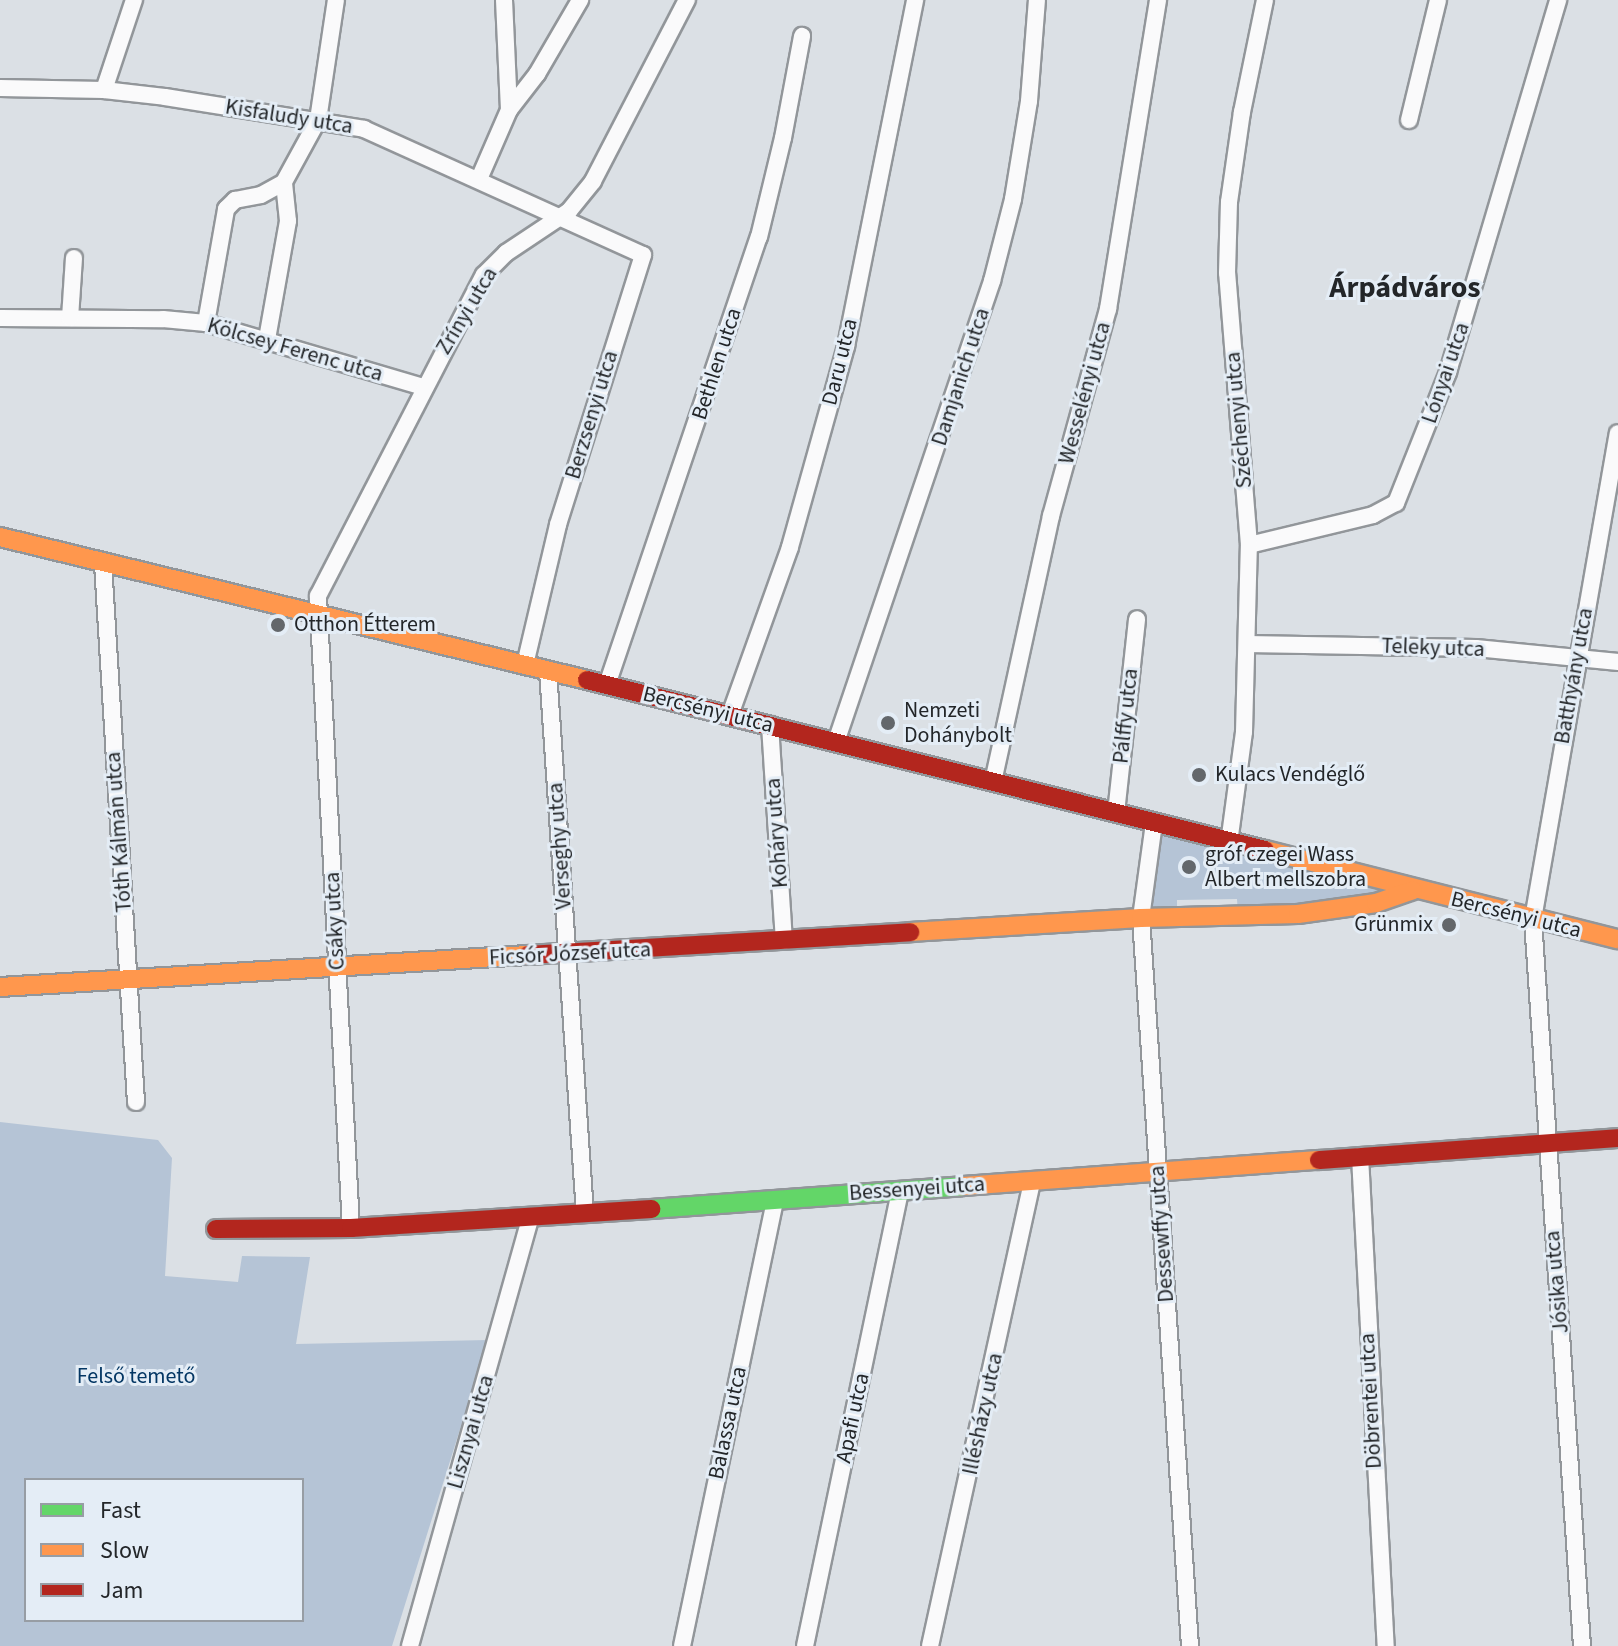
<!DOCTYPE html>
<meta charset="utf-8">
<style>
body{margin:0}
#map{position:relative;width:1618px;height:1646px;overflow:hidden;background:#dbe0e5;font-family:"Source Sans 3",sans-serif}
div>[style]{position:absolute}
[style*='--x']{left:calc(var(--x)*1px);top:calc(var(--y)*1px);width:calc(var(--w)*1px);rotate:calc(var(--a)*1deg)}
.green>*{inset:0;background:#b5c4d6}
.roads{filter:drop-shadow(2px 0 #92969a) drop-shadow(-2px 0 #92969a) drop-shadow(0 2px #92969a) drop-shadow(0 -2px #92969a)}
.street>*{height:16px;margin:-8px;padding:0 8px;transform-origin:8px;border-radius:8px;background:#fafafb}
.fast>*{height:18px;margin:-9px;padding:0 9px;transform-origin:9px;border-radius:9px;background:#63d668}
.slow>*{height:18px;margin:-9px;padding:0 9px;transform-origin:9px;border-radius:9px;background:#ff974d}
.jam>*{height:18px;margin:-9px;padding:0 9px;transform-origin:9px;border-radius:9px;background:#b3261e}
.dots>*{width:22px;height:22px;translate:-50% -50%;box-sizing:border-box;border:4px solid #e4edf6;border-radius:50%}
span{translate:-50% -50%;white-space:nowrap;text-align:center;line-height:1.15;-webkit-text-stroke:6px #e4edf6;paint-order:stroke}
.street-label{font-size:22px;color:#232629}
.poi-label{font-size:22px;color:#232629}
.left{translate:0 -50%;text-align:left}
.right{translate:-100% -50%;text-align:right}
.park-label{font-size:22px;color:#043764}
.district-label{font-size:30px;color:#232629;font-weight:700}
.legend{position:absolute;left:24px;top:1478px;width:280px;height:144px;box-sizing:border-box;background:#e4edf6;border:2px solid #979da4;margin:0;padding:10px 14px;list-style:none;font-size:24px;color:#232629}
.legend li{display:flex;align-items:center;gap:16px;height:40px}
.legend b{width:40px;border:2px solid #979da4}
</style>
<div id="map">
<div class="green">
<i style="clip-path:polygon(1154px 823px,1413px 890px,1238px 915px,1237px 899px,1177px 900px,1177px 917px,1141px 918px)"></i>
<i style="clip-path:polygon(evenodd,0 1122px,158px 1140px,172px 1158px,165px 1276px,238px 1282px,242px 1256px,310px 1257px,296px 1344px,488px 1340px,392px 1646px,0 1646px,0 1122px,26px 1480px,302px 1480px,302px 1620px,26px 1620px,26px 1480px)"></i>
</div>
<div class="roads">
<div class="street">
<i style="--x:0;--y:88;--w:104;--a:1.1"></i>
<i style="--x:104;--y:90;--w:61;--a:6.5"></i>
<i style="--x:165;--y:97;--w:202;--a:9.1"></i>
<i style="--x:364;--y:129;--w:306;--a:24.3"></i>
<i style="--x:643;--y:255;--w:283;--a:107.5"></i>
<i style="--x:558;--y:525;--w:144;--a:103.3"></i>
<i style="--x:104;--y:90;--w:95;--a:-71.6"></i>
<i style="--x:509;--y:110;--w:46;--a:-52.1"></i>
<i style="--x:537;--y:74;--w:86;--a:-59.8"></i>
<i style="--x:1409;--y:120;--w:123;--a:-76.4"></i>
<i style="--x:479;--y:179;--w:75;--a:-66.5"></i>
<i style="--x:509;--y:110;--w:110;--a:-92.6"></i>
<i style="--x:0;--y:318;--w:163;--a:0.4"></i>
<i style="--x:163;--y:319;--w:43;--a:5.3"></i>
<i style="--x:206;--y:323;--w:226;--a:16.4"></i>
<i style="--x:70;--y:318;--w:60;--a:-86.2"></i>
<i style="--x:206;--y:323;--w:116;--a:-80"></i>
<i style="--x:226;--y:209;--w:13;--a:-45"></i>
<i style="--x:235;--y:200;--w:26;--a:-11"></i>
<i style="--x:261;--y:195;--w:26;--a:-29"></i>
<i style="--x:284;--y:182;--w:71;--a:-61.3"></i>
<i style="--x:318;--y:120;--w:121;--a:-81.5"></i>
<i style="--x:267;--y:339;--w:120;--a:-79.9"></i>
<i style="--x:288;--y:221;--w:39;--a:-96"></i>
<i style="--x:1249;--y:545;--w:128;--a:-13.6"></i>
<i style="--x:1373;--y:515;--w:26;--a:-28"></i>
<i style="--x:1396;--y:503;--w:141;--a:-68.3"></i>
<i style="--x:1448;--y:372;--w:388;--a:-73.5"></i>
<i style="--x:103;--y:563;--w:540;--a:86.5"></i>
<i style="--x:1247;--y:644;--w:229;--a:1"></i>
<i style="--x:1476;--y:648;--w:143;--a:5.6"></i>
<i style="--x:548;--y:671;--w:544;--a:86.1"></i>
<i style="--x:607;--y:685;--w:473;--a:-71.3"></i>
<i style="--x:759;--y:237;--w:102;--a:-76.4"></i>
<i style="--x:783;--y:138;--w:104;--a:-79.4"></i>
<i style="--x:730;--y:715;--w:178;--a:-70.3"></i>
<i style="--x:790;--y:547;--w:209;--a:-74.4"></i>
<i style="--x:846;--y:346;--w:353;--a:-78.7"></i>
<i style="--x:770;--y:725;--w:216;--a:86.3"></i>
<i style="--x:836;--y:742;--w:487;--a:-71.3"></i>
<i style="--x:992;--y:281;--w:85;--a:-75.6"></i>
<i style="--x:1013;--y:199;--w:99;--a:-80.7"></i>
<i style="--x:1029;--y:101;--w:101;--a:-85.5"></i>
<i style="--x:993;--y:782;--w:272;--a:-77.7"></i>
<i style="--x:1051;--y:516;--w:215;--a:-74.6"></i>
<i style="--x:1108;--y:309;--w:313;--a:-80.8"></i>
<i style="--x:1116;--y:813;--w:195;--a:-83.8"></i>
<i style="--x:1154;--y:823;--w:96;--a:97.8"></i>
<i style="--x:1141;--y:918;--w:730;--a:86.15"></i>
<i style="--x:1229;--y:843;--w:112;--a:-82.3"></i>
<i style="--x:1244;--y:732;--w:187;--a:-88.5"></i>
<i style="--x:1249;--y:545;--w:273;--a:-94.6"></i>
<i style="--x:1227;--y:273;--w:71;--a:-88.4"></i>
<i style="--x:1229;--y:202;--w:91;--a:-81.8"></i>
<i style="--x:1242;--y:112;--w:114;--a:-78.4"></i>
<i style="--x:1360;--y:1156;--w:491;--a:87"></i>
<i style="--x:351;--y:1228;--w:633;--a:-92.99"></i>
<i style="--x:318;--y:596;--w:361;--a:-62.7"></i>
<i style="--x:484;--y:275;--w:31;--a:-45"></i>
<i style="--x:506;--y:253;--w:76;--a:-33.7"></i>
<i style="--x:569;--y:211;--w:38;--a:-51"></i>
<i style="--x:593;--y:181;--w:204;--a:-62.6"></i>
<i style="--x:410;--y:1646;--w:445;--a:-74.3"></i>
<i style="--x:682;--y:1646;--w:456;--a:-78.2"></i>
<i style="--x:805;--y:1646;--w:465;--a:-78.2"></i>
<i style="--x:930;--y:1646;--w:476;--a:-77.6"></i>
<i style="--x:1582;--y:1646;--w:729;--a:-93.86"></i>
<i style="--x:1533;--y:919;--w:493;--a:-80.1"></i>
</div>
<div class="fast">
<i style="--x:651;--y:1209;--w:312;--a:-4.2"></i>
</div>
<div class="slow">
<i style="--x:0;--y:537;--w:604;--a:13.69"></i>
<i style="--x:1265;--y:850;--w:364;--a:14.2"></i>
<i style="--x:910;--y:932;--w:231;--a:-3.5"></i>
<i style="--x:1141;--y:918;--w:157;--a:-1.5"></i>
<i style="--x:1298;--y:914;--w:79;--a:-8"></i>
<i style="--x:1376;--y:903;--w:39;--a:-19"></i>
<i style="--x:0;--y:987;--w:529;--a:-3.47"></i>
<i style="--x:962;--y:1186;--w:358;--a:-4.2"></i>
</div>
<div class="jam">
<i style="--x:587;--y:680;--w:699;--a:14.08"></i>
<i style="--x:528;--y:955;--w:383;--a:-3.4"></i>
<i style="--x:1319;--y:1160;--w:300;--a:-4.2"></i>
<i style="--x:216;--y:1229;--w:135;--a:-0.4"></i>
<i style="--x:351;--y:1228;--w:301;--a:-3.6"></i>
</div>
</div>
<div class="dots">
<i style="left:278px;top:625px;background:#63676b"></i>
<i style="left:888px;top:723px;background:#63676b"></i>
<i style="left:1199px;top:775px;background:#63676b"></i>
<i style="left:1189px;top:867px;background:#63676b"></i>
<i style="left:1449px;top:925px;background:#63676b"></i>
</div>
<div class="street-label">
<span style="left:289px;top:117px;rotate:9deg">Kisfaludy utca</span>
<span style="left:467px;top:311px;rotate:-59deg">Zrínyi utca</span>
<span style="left:295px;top:350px;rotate:16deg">Kölcsey Ferenc utca</span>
<span style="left:840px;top:362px;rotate:-76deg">Daru utca</span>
<span style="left:717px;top:364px;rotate:-72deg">Bethlen utca</span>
<span style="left:1446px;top:373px;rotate:-71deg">Lónyai utca</span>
<span style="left:961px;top:377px;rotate:-72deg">Damjanich utca</span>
<span style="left:1085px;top:393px;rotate:-75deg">Wesselényi utca</span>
<span style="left:592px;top:415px;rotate:-73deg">Berzsenyi utca</span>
<span style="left:1239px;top:420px;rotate:-95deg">Széchenyi utca</span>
<span style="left:1433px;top:648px;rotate:2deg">Teleky utca</span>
<span style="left:1574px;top:676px;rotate:-80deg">Batthyány utca</span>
<span style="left:708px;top:710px;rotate:14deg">Bercsényi utca</span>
<span style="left:1126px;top:716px;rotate:-84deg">Pálffy utca</span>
<span style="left:119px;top:832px;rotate:-94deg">Tóth Kálmán utca</span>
<span style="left:777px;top:833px;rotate:-94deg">Koháry utca</span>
<span style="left:560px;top:846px;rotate:-94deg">Verseghy utca</span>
<span style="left:1516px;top:915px;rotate:14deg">Bercsényi utca</span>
<span style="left:335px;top:921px;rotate:-93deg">Csáky utca</span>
<span style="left:570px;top:954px;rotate:-3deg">Ficsór József utca</span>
<span style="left:917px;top:1189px;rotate:-4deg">Bessenyei utca</span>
<span style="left:1162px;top:1234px;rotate:-94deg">Dessewffy utca</span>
<span style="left:1557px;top:1282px;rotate:-95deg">Jósika utca</span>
<span style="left:1371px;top:1401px;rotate:-93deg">Döbrentei utca</span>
<span style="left:983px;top:1414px;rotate:-78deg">Illésházy utca</span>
<span style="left:853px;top:1418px;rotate:-78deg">Apafi utca</span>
<span style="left:728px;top:1423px;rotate:-78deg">Balassa utca</span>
<span style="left:471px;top:1432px;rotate:-74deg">Lisznyai utca</span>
</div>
<div class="poi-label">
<span class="left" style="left:294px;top:625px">Otthon Étterem</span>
<span class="left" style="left:904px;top:723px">Nemzeti<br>Dohánybolt</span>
<span class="left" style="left:1215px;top:775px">Kulacs Vendéglő</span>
<span class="left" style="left:1205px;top:867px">gróf czegei Wass<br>Albert mellszobra</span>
<span class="right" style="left:1433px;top:925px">Grünmix</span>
</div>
<div class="park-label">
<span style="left:136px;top:1377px">Felső temető</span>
</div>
<div class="district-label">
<span style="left:1405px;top:288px">Árpádváros</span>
</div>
<ul class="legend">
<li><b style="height:10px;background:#63d668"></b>Fast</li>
<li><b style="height:10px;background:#ff974d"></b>Slow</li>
<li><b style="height:10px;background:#b3261e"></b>Jam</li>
</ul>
</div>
